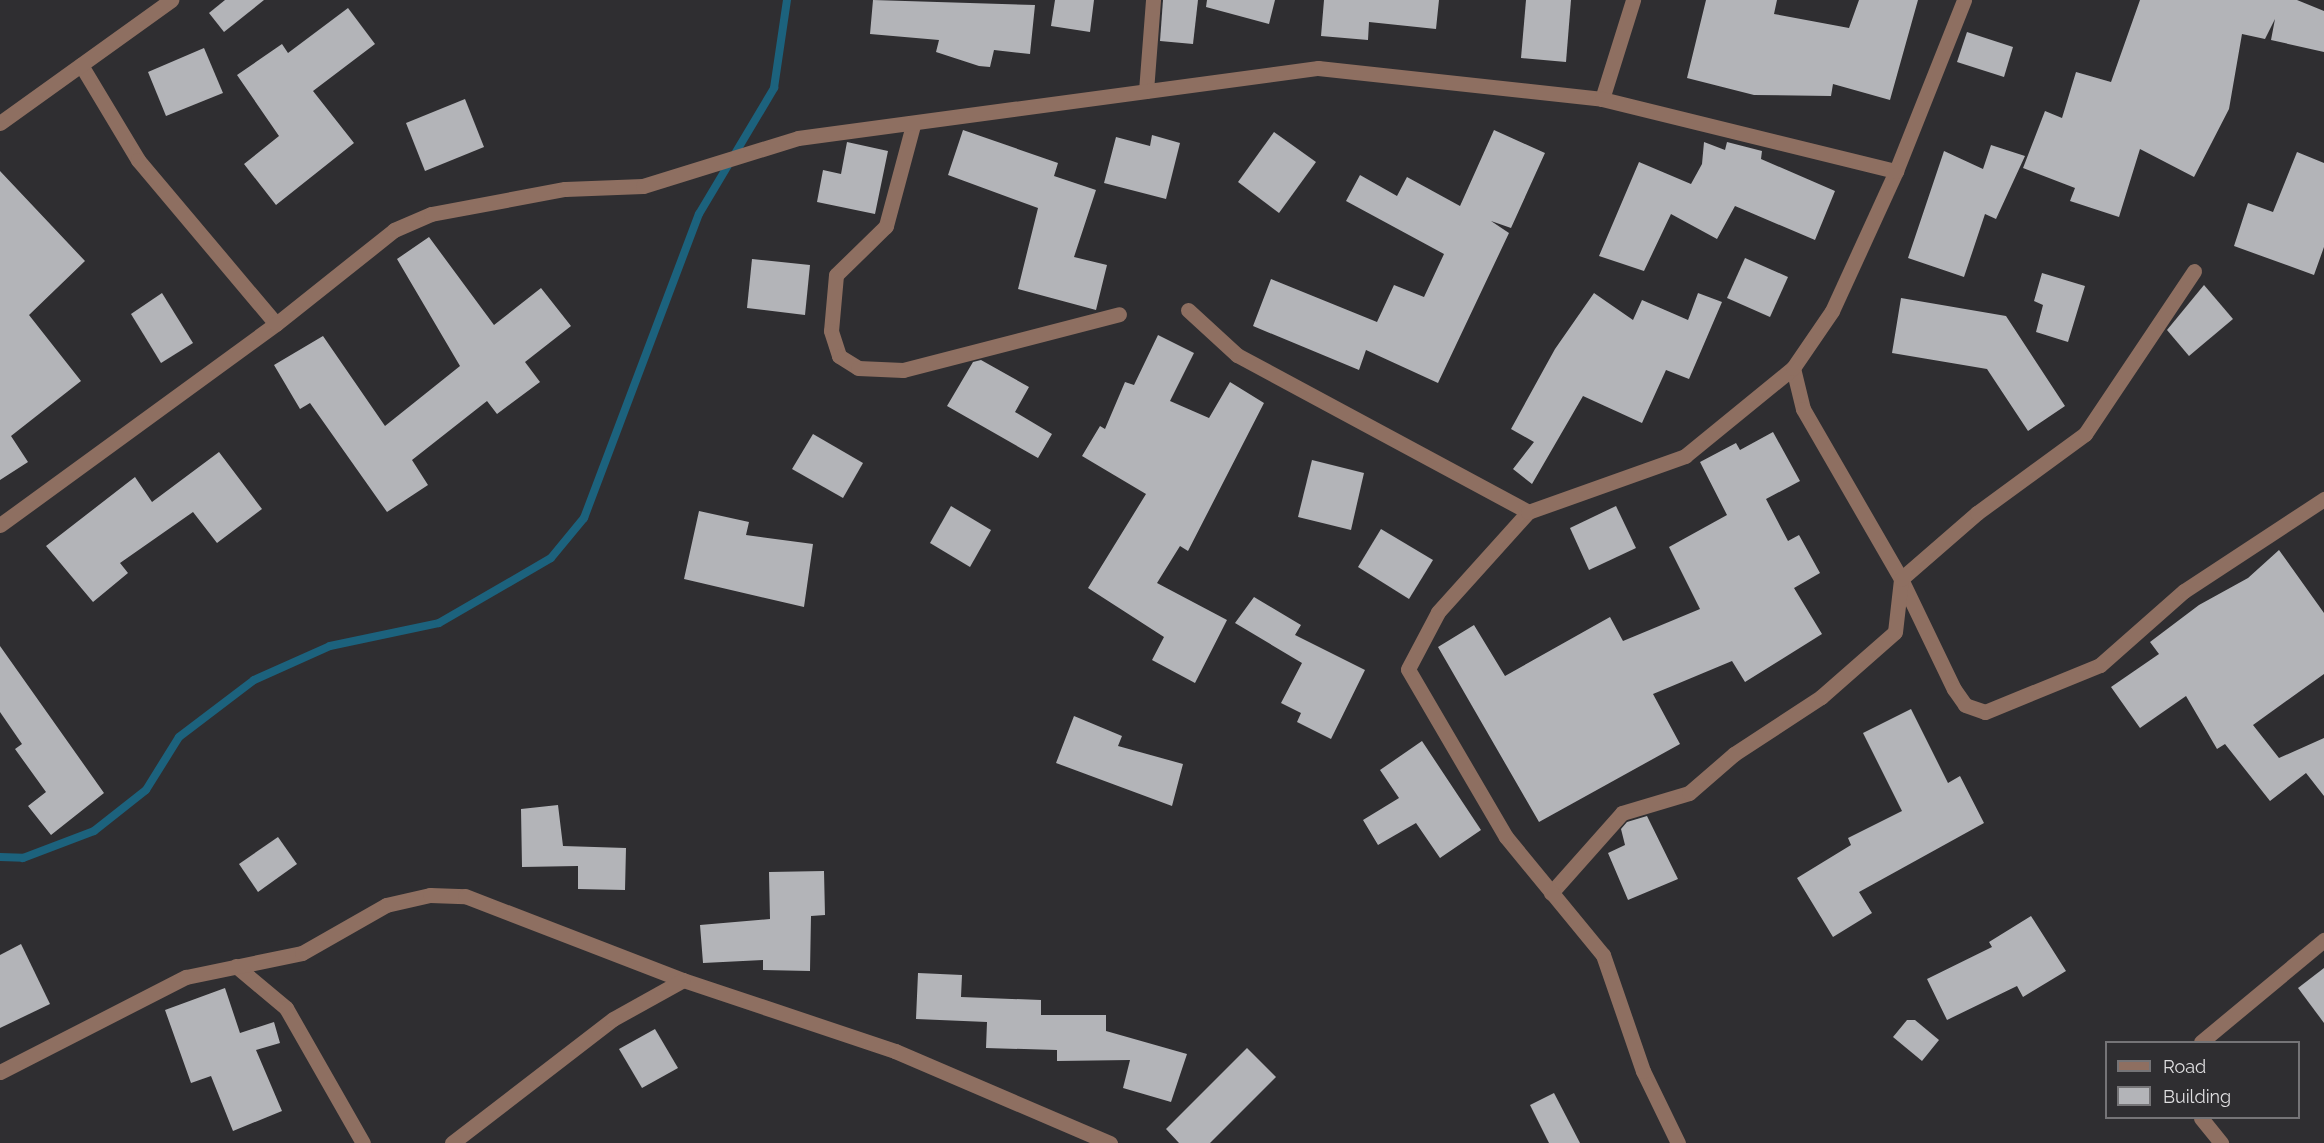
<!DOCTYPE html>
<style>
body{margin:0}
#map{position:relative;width:2324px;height:1143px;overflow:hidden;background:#2f2e31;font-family:Raleway,sans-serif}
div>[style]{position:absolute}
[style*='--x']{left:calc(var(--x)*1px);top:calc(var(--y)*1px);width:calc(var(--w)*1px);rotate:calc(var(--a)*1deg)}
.stream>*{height:8px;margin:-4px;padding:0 4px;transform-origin:4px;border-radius:4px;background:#1c627d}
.building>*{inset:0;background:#b3b4b8}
.minor>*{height:15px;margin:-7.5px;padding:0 7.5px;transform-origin:7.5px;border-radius:7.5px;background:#8e6f61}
span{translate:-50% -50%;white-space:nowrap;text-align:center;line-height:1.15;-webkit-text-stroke:6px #2f2e31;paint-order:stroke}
.legend{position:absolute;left:2105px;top:1041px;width:195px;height:78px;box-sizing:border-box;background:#2f2e31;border:2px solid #757477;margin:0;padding:8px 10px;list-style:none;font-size:18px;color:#dfdee0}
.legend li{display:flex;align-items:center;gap:12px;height:30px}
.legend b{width:30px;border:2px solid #757477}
</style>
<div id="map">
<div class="stream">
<i style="--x:0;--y:857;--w:23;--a:2"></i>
<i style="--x:23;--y:858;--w:76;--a:-20.8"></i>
<i style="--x:94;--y:831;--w:66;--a:-38.3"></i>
<i style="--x:146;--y:790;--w:62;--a:-58.1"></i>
<i style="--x:179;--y:737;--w:94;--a:-37.2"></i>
<i style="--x:254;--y:680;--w:83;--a:-24.1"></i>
<i style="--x:330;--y:646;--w:111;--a:-11.9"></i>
<i style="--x:439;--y:623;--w:129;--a:-30.1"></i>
<i style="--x:551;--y:558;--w:52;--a:-50.5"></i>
<i style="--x:584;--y:518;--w:325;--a:-69.3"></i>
<i style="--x:699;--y:214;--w:147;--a:-59.2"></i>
<i style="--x:774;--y:88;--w:89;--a:-81.6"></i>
</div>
<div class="building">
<i style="clip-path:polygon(225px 0,264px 0,224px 32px,209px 13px)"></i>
<i style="clip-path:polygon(873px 0,1035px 5px,1030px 54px,994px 50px,990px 67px,979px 66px,936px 52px,939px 40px,870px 34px)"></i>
<i style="clip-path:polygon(1055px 0,1094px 0,1090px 32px,1051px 26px)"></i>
<i style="clip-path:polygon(1163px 0,1198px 0,1193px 44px,1160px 41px)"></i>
<i style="clip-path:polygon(1207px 0,1275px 0,1269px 24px,1206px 7px)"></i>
<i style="clip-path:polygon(1324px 0,1439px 0,1436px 29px,1369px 22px,1368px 40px,1321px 36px)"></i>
<i style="clip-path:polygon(1526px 0,1571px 0,1566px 62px,1521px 58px)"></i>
<i style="clip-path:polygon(1706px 0,1777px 0,1774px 14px,1849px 28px,1859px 0,1918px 0,1890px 100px,1833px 84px,1831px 96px,1754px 95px,1687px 78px)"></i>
<i style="clip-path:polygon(2140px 0,2297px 0,2324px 11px,2324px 52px,2271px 40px,2275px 19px,2265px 39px,2242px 34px,2229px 109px,2194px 177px,2140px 149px,2119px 217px,2070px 201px,2075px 188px,2023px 168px,2045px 111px,2062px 118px,2076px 72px,2111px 82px)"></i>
<i style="clip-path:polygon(348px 8px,375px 44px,313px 91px,354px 143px,276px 205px,244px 164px,279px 136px,237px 75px,282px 44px,288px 53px)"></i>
<i style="clip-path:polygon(1967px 32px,2013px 47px,2004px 77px,1957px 62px)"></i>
<i style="clip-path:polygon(204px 48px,223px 93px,166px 116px,148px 72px)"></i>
<i style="clip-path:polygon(465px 99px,484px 147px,425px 171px,406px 123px)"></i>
<i style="clip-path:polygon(963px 130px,1058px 163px,1054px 176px,1096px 190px,1074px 257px,1107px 265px,1096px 310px,1018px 289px,1038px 208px,948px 175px)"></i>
<i style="clip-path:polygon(1494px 130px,1545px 153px,1511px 228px,1491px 221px,1509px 233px,1438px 383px,1366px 350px,1359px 370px,1253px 326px,1271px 279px,1377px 322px,1394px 285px,1424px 297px,1444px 254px,1346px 201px,1360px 175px,1397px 196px,1407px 177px,1460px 206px)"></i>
<i style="clip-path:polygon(1274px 132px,1316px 162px,1279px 213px,1238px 182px)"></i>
<i style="clip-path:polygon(1152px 135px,1180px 143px,1166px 199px,1104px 183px,1116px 137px,1150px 146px)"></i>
<i style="clip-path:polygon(847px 142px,888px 151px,875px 214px,817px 202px,823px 170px,841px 174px)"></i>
<i style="clip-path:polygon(1704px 142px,1725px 150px,1727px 142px,1762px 151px,1761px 159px,1835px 191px,1815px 240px,1735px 206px,1717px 239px,1671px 214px,1644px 271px,1599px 256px,1639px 162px,1691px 184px,1702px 164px)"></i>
<i style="clip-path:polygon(1991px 145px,2025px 156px,1996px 219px,1985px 214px,1964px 277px,1908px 258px,1944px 151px,1983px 169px)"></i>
<i style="clip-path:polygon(2297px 152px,2324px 163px,2324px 247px,2314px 275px,2234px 246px,2248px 203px,2273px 212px)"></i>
<i style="clip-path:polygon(0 171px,85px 261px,29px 315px,81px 381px,11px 436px,28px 462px,0 480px)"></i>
<i style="clip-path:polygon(429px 237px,494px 325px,541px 288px,571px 326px,525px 362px,540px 382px,497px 414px,487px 401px,412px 460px,428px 485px,387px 512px,310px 403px,300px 409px,274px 365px,323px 336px,385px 426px,460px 366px,397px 259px)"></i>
<i style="clip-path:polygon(1745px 258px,1788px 277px,1770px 317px,1727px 298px)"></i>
<i style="clip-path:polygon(752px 259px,810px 265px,805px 315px,747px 308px)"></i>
<i style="clip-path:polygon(2042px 273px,2085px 286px,2068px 342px,2036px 332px,2043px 305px,2034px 301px)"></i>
<i style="clip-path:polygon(2204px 285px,2233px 319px,2189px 356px,2167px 330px)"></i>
<i style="clip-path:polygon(162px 293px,193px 343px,161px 363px,131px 314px)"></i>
<i style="clip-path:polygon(1594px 293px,1633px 320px,1642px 300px,1688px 320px,1698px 293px,1722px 302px,1689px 379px,1666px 370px,1642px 423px,1583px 396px,1532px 484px,1513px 469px,1534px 442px,1511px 429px,1555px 349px)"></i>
<i style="clip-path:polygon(1901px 298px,2006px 316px,2065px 406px,2028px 431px,1987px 369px,1892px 353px)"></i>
<i style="clip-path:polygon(1158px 335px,1194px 353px,1170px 401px,1209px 418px,1230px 382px,1264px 403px,1188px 551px,1180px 546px,1157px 583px,1227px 620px,1195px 683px,1152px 660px,1164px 637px,1088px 588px,1146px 494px,1082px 456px,1100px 426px,1105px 429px,1125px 382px,1134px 385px)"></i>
<i style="clip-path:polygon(981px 360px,1029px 387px,1015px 412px,1052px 434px,1038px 458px,947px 406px,973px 362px)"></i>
<i style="clip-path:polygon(1773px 432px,1800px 481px,1766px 499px,1788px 541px,1799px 535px,1820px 573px,1794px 588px,1822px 634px,1745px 682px,1732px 661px,1653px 694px,1680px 744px,1539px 822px,1438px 647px,1474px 625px,1505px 676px,1610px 617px,1623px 641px,1700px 609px,1669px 547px,1727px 515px,1700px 462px,1736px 443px,1740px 450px)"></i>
<i style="clip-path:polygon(813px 434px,863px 463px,843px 498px,792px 469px)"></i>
<i style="clip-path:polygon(219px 452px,262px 509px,217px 543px,193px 512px,120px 563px,128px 573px,93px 602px,46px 546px,135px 477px,152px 502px)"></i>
<i style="clip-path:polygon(1312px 460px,1364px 473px,1351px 530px,1298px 517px)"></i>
<i style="clip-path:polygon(951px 506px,991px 530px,970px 567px,930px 543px)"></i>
<i style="clip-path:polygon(1616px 506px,1636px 548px,1589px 570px,1570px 528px)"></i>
<i style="clip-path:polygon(699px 511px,749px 522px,746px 535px,813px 544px,804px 607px,684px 579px)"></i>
<i style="clip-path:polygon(1381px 529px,1433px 560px,1409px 599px,1358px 567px)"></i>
<i style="clip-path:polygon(2279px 550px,2324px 613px,2324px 674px,2253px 725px,2279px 758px,2324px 738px,2324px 796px,2306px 773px,2270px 801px,2225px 744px,2217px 749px,2186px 696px,2140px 728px,2111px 687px,2159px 654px,2150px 642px,2199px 605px,2248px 578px)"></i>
<i style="clip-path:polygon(1254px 597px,1301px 625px,1295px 635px,1365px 670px,1331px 739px,1297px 722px,1301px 713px,1281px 703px,1302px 663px,1235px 623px)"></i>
<i style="clip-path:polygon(0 646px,104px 793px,51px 835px,28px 806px,46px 792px,15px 749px,22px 744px,0 712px)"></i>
<i style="clip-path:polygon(1911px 709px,1948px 783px,1960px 776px,1984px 823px,1859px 892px,1872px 913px,1833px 937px,1797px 878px,1851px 845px,1848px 838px,1902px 811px,1863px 733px)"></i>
<i style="clip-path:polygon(1074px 716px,1122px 736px,1118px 746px,1183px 764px,1172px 806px,1056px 763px)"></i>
<i style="clip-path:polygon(1422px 741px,1481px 830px,1440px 858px,1416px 823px,1378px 845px,1363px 820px,1399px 798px,1380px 770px)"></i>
<i style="clip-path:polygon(558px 805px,563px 846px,626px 848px,625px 890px,578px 889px,578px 866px,522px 867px,521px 809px)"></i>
<i style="clip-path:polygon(1647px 816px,1678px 879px,1628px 900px,1608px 853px,1625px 845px,1621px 829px,1627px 822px)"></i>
<i style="clip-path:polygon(278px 837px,297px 864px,258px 892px,239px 864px)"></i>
<i style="clip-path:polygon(824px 871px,825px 915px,811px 916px,810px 971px,763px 970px,763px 960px,703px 963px,700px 925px,770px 919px,769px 872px)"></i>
<i style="clip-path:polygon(2031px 916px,2066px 971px,2023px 997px,2017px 986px,1947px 1020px,1927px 979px,1992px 947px,1989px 942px)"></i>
<i style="clip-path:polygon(21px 944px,50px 1004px,0 1028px,0 955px)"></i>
<i style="clip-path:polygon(2324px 968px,2324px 1023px,2298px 988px)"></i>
<i style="clip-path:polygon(918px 973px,962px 975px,961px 997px,1041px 1000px,1041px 1015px,1106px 1015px,1106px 1031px,1187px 1054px,1171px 1102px,1123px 1088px,1130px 1060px,1057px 1061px,1057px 1050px,986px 1048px,987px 1022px,916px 1019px)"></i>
<i style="clip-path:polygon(225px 988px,240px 1033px,274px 1022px,280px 1043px,256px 1050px,282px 1111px,233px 1131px,211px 1076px,191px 1083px,165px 1010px)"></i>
<i style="clip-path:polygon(1907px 1020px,1915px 1020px,1939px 1040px,1922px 1061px,1893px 1037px)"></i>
<i style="clip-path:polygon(655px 1029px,678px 1068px,642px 1088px,619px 1049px)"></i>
<i style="clip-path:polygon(1247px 1048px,1276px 1077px,1210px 1143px,1179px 1143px,1166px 1129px)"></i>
<i style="clip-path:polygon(1554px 1093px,1580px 1143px,1549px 1143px,1530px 1105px)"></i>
</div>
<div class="minor">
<i style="--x:81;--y:65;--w:111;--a:59"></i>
<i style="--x:138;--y:160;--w:214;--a:49.9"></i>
<i style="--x:1146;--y:91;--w:91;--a:-85.6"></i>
<i style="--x:1602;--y:99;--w:104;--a:-72.6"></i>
<i style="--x:0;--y:123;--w:211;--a:-35.7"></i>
<i style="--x:913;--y:125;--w:105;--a:105"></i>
<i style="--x:886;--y:226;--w:70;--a:135.6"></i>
<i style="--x:836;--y:275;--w:56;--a:95.1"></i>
<i style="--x:831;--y:331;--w:26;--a:72"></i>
<i style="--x:839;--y:356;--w:22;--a:32"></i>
<i style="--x:858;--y:368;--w:45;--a:2.5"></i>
<i style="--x:903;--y:370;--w:223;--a:-14.5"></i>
<i style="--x:1188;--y:310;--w:67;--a:42.6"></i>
<i style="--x:1237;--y:355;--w:331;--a:28.3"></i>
<i style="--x:1793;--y:368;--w:42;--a:76.3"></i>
<i style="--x:1803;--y:409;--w:196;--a:60"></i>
<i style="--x:1901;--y:579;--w:122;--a:64.3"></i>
<i style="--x:1954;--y:689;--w:19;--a:55"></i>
<i style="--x:1965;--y:705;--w:21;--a:19"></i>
<i style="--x:1985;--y:712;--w:124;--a:-22.2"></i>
<i style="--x:2100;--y:665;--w:112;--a:-41.4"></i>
<i style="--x:2184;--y:591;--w:168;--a:-33.3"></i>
<i style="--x:0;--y:525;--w:341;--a:-36.1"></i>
<i style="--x:276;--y:324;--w:151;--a:-38.5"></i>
<i style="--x:394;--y:230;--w:40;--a:-23.4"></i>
<i style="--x:431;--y:214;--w:136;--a:-10.6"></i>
<i style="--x:565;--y:189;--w:78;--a:-2.2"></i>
<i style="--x:643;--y:186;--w:162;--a:-17.2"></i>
<i style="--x:798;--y:138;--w:525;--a:-7.67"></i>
<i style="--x:1318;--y:68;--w:286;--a:6.2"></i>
<i style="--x:1602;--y:99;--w:303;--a:13.8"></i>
<i style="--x:1551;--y:893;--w:107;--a:-48.4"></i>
<i style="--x:1622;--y:813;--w:70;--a:-16.6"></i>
<i style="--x:1689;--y:793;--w:60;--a:-40.9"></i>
<i style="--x:1734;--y:754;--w:104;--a:-33.2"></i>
<i style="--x:1821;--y:697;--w:98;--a:-41.3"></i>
<i style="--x:1895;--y:632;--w:53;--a:-83.5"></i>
<i style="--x:1901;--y:579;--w:101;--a:-41"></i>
<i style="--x:1977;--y:513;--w:134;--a:-36.2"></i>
<i style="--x:2085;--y:434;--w:196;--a:-56.2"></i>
<i style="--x:236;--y:966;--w:65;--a:40"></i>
<i style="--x:286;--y:1008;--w:155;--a:60.3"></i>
<i style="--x:2201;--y:1042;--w:160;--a:-39.7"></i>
<i style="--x:0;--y:1072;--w:209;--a:-27.1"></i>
<i style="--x:186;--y:977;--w:118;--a:-11.7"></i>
<i style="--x:302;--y:953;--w:97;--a:-29.7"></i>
<i style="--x:386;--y:905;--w:45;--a:-12.8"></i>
<i style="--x:430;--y:895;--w:35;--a:2"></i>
<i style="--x:465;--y:896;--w:234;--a:21.1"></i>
<i style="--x:683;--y:980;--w:224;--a:18.5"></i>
<i style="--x:895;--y:1051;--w:234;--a:23.2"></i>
<i style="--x:2201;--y:1118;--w:32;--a:51"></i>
<i style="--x:452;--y:1143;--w:203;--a:-37.6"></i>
<i style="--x:613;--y:1019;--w:80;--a:-29.1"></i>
<i style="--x:1678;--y:1143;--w:80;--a:-115.9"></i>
<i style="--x:1643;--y:1071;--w:123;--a:-109"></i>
<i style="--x:1603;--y:955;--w:153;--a:-129.4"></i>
<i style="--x:1506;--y:837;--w:194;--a:-120.3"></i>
<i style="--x:1408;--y:669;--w:64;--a:-62.2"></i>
<i style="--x:1438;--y:612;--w:135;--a:-48"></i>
<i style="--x:1528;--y:512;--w:167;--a:-19.6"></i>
<i style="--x:1685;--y:456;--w:139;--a:-39.2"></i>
<i style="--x:1793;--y:368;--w:69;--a:-55.6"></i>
<i style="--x:1832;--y:311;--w:154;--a:-65.4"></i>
<i style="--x:1896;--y:171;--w:184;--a:-68.3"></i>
</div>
<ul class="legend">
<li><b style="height:8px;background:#8e6f61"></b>Road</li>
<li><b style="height:16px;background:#b3b4b8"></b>Building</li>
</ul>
</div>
